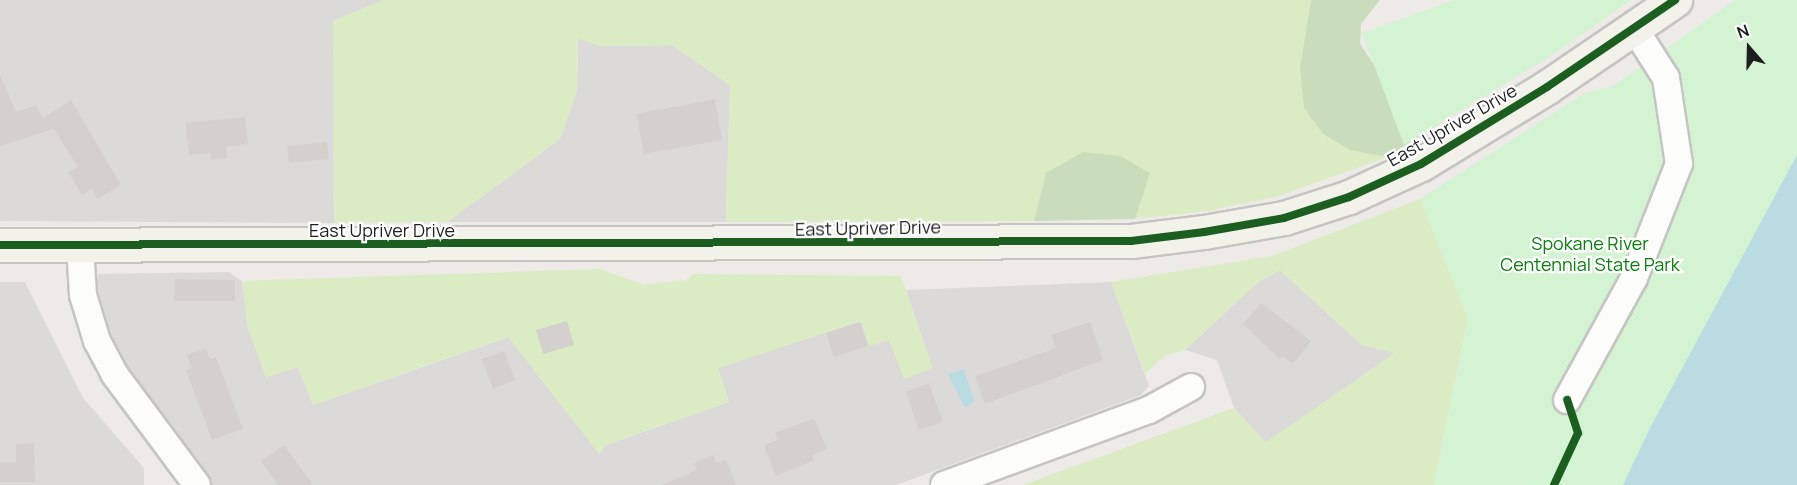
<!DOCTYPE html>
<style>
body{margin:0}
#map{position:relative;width:1797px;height:485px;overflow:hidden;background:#edeae7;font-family:Manrope,sans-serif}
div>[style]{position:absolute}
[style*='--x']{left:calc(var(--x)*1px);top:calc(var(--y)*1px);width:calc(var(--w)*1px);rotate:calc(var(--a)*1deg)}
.residential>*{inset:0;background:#dcdad8}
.grass>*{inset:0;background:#dbebc4}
.forest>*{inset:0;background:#c9dcbb}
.park>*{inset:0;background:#d4f3d2}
.water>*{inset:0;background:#b9dbe1}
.building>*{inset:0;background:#d3d0ce}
.roads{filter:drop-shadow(2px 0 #c5c4c3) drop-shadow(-2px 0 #c5c4c3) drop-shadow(0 2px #c5c4c3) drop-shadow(0 -2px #c5c4c3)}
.street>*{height:26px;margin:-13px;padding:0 13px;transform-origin:13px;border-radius:13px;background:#fcfcfb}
.secondary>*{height:33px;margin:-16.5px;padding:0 16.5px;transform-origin:16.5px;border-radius:16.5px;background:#f3f2ea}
.cycleway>*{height:8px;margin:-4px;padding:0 4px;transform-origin:4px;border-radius:4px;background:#1b5e20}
span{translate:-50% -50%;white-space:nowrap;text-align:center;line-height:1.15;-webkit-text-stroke:4.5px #fff;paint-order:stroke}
.street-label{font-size:18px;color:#1e1e1e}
.park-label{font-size:18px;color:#08800c}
.north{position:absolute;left:1719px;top:18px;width:60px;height:60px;-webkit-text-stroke:4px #fff;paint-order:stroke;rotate:340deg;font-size:16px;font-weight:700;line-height:24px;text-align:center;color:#1e1e1e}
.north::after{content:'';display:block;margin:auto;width:21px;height:27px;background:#1e1e1e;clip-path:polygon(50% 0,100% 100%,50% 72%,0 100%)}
</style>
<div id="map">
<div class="residential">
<i style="clip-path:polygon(0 0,384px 0,333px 21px,334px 223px,0 221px)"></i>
<i style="clip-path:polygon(578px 38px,600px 46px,672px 45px,730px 85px,726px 222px,447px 222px,560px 139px,577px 91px)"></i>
<i style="clip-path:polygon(1280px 270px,1362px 345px,1395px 353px,1266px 443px,1234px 408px,1217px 360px,1185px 350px,1258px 282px)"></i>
<i style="clip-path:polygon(229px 272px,242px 281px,248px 328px,266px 377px,298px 367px,313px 405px,509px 337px,599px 453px,606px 445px,729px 402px,717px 368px,861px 321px,932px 368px,906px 290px,1111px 282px,1149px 386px,1141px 395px,896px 485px,211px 485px,116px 357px,92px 291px,98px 274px)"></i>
<i style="clip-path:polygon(0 282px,25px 282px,83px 398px,144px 468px,144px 485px,0 485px)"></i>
</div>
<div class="grass">
<i style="clip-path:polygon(384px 0,1311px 0,1300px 69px,1304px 108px,1323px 134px,1350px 150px,1387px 157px,1279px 196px,1207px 211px,1135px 219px,1150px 173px,1046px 173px,1034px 221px,726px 222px,730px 85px,672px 45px,600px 46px,578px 39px,577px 91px,560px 139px,447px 222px,334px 223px,333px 21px)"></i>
<i style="clip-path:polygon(1420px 199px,1468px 318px,1434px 485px,1023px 485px,1234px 408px,1266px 442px,1395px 353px,1362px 345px,1280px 270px,1258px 282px,1185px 350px,1166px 355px,1145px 373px,1111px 282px,1272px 256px)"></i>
<i style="clip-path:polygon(600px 269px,644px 285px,686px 280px,694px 274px,901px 276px,933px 368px,904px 379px,889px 340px,869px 346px,861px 321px,718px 368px,729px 402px,606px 445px,599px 454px,508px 337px,313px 405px,298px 367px,266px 377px,248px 328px,242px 281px)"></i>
</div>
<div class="forest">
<i style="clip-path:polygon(1311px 0,1380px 0,1361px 24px,1360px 44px,1385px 81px,1472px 103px,1387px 157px,1350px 150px,1323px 134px,1304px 108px,1300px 69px)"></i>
<i style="clip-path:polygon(1083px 152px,1120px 156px,1150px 173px,1135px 219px,1034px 221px,1046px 173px)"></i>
</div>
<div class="park">
<i style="clip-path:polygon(1454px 0,1631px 0,1551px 56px,1404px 145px,1362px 33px)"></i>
<i style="clip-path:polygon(1735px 0,1797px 0,1797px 155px,1623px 485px,1434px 485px,1468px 318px,1420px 199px,1585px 93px,1613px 86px)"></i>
</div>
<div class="water">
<i style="clip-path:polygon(1797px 155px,1797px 485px,1623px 485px,1650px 428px)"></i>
<i style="clip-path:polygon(963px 369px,975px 401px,965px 408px,948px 374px)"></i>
</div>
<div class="building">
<i style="clip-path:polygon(0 75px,16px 112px,37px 105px,42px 119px,71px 100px,121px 185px,97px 199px,92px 189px,82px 195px,68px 172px,78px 167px,54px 129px,0 146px)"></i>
<i style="clip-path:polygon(715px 99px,722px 140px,644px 154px,636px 114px)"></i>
<i style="clip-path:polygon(245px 117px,248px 144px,226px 147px,227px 158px,211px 160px,210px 153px,189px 155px,185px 123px)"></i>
<i style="clip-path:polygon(327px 142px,329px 159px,289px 163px,287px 146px)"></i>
<i style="clip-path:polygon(174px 279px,235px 280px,235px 301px,174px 301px)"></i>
<i style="clip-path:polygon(1261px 303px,1311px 341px,1293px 364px,1283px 356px,1280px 359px,1243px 324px)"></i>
<i style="clip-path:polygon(567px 321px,574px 345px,543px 354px,536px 330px)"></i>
<i style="clip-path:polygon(860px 322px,868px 346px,834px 357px,826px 333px)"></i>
<i style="clip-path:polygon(1090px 322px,1103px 360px,985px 404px,975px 376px,1056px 348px,1051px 335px)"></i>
<i style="clip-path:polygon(206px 348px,210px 359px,216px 357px,243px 429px,212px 440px,186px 370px,192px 368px,187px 355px)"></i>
<i style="clip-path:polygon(504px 351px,515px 380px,493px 389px,482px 359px)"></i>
<i style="clip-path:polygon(929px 383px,943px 422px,919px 430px,906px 392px)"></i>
<i style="clip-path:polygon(814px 418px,827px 449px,812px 456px,814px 460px,776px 476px,764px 446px,778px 440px,775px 433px)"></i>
<i style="clip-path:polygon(34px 443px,35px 482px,0 482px,0 462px,16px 462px,16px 444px)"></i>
<i style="clip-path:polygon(284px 445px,313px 485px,278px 485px,261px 461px)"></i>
<i style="clip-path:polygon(713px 455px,716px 463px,726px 459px,736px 485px,662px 485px,697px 470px,694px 463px)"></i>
</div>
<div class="roads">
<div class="street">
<i style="--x:80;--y:246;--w:49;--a:86.5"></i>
<i style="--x:83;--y:295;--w:48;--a:73.1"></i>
<i style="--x:97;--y:341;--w:38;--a:62"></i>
<i style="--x:115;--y:375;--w:137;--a:53.3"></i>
<i style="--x:1567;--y:400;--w:139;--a:-61.2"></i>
<i style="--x:1634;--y:278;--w:123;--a:-68.5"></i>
<i style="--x:1679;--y:164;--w:87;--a:-98.6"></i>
<i style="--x:1666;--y:78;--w:59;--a:-122.6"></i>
<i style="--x:944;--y:485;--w:218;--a:-20.1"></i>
<i style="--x:1149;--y:410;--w:48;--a:-28.7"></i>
</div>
<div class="secondary">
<i style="--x:0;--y:245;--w:1131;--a:-0.2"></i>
<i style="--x:1131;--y:241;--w:74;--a:-7"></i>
<i style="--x:1204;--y:232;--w:81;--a:-9.9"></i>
<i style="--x:1284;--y:218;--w:68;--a:-17.9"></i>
<i style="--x:1349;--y:197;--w:79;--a:-24.6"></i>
<i style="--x:1421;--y:164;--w:148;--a:-31.4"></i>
<i style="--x:1547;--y:87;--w:155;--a:-34.2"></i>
</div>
</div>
<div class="cycleway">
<i style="--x:0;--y:245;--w:1131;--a:-0.2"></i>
<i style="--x:1131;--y:241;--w:74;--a:-7"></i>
<i style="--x:1204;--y:232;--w:81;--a:-9.9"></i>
<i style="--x:1284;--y:218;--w:68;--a:-17.9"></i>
<i style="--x:1349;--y:197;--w:79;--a:-24.6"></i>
<i style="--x:1421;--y:164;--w:148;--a:-31.4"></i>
<i style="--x:1547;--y:87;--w:155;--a:-34.2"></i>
<i style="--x:1554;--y:485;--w:57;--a:-65.2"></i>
<i style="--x:1578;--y:433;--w:35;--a:-108"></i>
</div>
<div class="street-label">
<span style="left:1452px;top:125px;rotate:-30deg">East Upriver Drive</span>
<span style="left:868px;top:228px;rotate:-1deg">East Upriver Drive</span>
<span style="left:382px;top:230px">East Upriver Drive</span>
</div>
<div class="park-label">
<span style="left:1590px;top:254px">Spokane River<br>Centennial State Park</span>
</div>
<div class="north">N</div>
</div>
